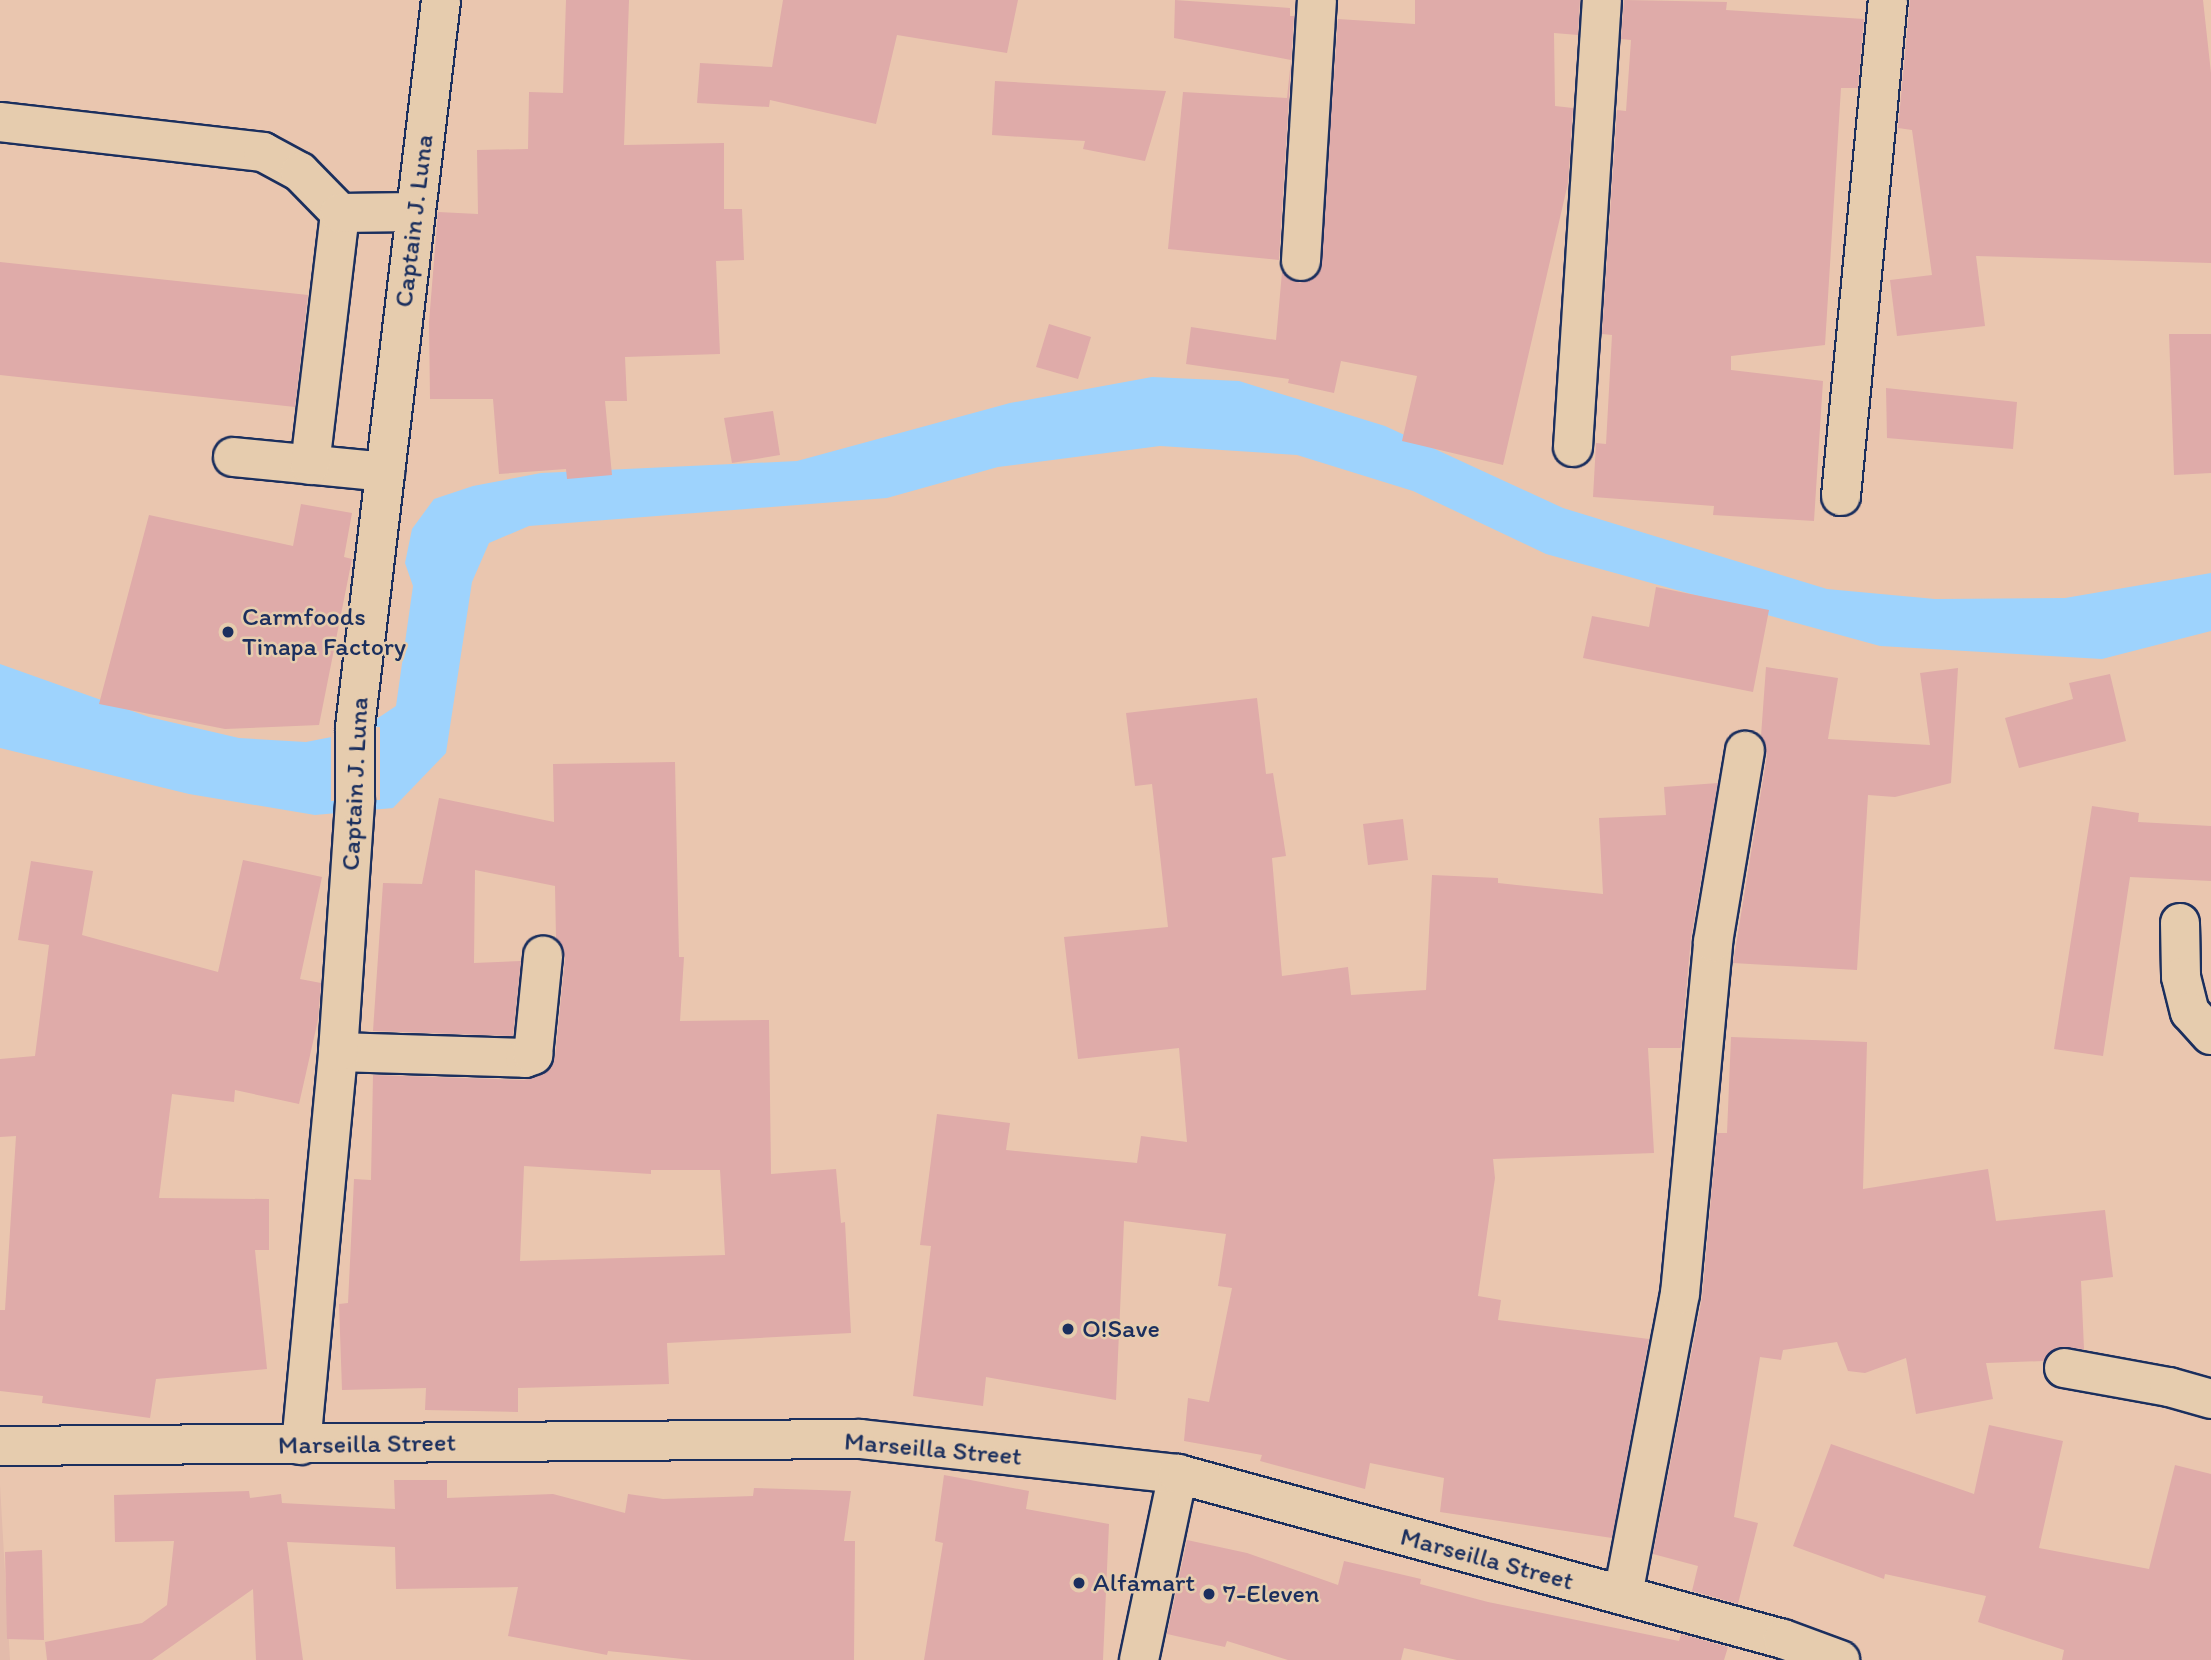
<!DOCTYPE html>
<style>
body{margin:0}
#map{position:relative;width:2211px;height:1660px;overflow:hidden;background:#eac6af;font-family:Itim,sans-serif}
div>[style]{position:absolute}
[style*='--x']{left:calc(var(--x)*1px);top:calc(var(--y)*1px);width:calc(var(--w)*1px);rotate:calc(var(--a)*1deg)}
.built>*{inset:0;background:#e3bbab}
.water>*{inset:0;background:#9ed3fd}
.pier>*{inset:0;background:#eac6af}
.building>*{inset:0;background:#dfaba9}
.roads{filter:drop-shadow(2px 0 #1b2f5e) drop-shadow(-2px 0 #1b2f5e) drop-shadow(0 2px #1b2f5e) drop-shadow(0 -2px #1b2f5e)}
.minor>*{height:38px;margin:-19px;padding:0 19px;transform-origin:19px;border-radius:19px;background:#e6ccae}
.major>*{height:38px;margin:-19px;padding:0 19px;transform-origin:19px;border-radius:19px;background:#e6ccae}
.dots>*{width:19px;height:19px;translate:-50% -50%;box-sizing:border-box;border:4px solid #e6ccae;border-radius:50%}
span{translate:-50% -50%;white-space:nowrap;text-align:center;line-height:1.15;-webkit-text-stroke:5px #e6ccae;paint-order:stroke}
.street-label{font-size:26px;color:#1b2f5e}
.poi-label{font-size:26px;color:#1b2f5e}
.left{translate:0 -50%;text-align:left}
</style>
<div id="map">
<div class="built">
<i style="clip-path:polygon(0 1485px,10px 1660px,0 1660px)"></i>
</div>
<div class="water">
<i style="clip-path:polygon(1152px 377px,1239px 381px,1385px 426px,1563px 508px,1827px 589px,1935px 599px,2065px 598px,2211px 573px,2211px 631px,2102px 659px,1880px 646px,1546px 554px,1413px 491px,1297px 455px,1160px 446px,998px 467px,887px 498px,529px 526px,489px 543px,472px 582px,446px 753px,393px 808px,315px 815px,189px 794px,0 748px,0 664px,149px 717px,239px 738px,306px 742px,357px 732px,396px 706px,413px 586px,405px 563px,412px 529px,434px 499px,473px 486px,541px 473px,797px 461px,1010px 403px)"></i>
</div>
<div class="pier">
<i style="clip-path:polygon(358px 727px,380px 727px,380px 800px,331px 801px,331px 733px)"></i>
</div>
<div class="building">
<i style="clip-path:polygon(566px 0,629px 0,624px 145px,724px 143px,724px 209px,742px 209px,744px 260px,716px 261px,720px 354px,625px 357px,627px 401px,605px 401px,612px 475px,567px 479px,566px 469px,499px 474px,493px 399px,430px 399px,429px 322px,438px 212px,478px 214px,477px 150px,528px 149px,529px 92px,563px 93px)"></i>
<i style="clip-path:polygon(783px 0,1018px 0,1007px 53px,897px 35px,876px 124px,770px 100px,769px 107px,697px 103px,700px 63px,772px 67px)"></i>
<i style="clip-path:polygon(1175px 0,1290px 8px,1290px 16px,1294px 16px,1279px 260px,1168px 249px,1183px 92px,1287px 98px,1291px 60px,1174px 38px)"></i>
<i style="clip-path:polygon(1415px 0,1580px 0,1578px 35px,1554px 33px,1555px 106px,1573px 108px,1568px 183px,1503px 465px,1402px 441px,1417px 376px,1341px 361px,1334px 393px,1288px 383px,1289px 379px,1186px 364px,1191px 327px,1276px 340px,1282px 272px,1300px 283px,1320px 272px,1338px 19px,1415px 24px)"></i>
<i style="clip-path:polygon(1624px 0,1727px 2px,1726px 10px,1864px 19px,1858px 88px,1841px 88px,1825px 345px,1731px 356px,1731px 370px,1823px 381px,1814px 521px,1713px 515px,1714px 506px,1593px 497px,1596px 443px,1606px 444px,1612px 335px,1602px 334px,1617px 110px,1626px 111px,1631px 40px,1621px 39px)"></i>
<i style="clip-path:polygon(1910px 0,2203px 0,2211px 73px,2211px 263px,1976px 256px,1985px 326px,1897px 336px,1890px 280px,1932px 275px,1912px 130px,1898px 128px)"></i>
<i style="clip-path:polygon(995px 81px,1166px 91px,1145px 161px,1083px 149px,1085px 141px,992px 135px)"></i>
<i style="clip-path:polygon(0 262px,308px 295px,295px 407px,0 375px)"></i>
<i style="clip-path:polygon(1049px 324px,1091px 337px,1078px 379px,1036px 367px)"></i>
<i style="clip-path:polygon(2169px 334px,2211px 334px,2211px 473px,2174px 475px)"></i>
<i style="clip-path:polygon(1886px 388px,2017px 402px,2013px 449px,1887px 438px)"></i>
<i style="clip-path:polygon(773px 411px,780px 455px,732px 463px,724px 418px)"></i>
<i style="clip-path:polygon(301px 504px,352px 513px,344px 557px,352px 559px,319px 725px,225px 729px,99px 704px,149px 515px,293px 546px)"></i>
<i style="clip-path:polygon(1656px 587px,1769px 610px,1753px 692px,1583px 658px,1592px 616px,1649px 627px)"></i>
<i style="clip-path:polygon(1766px 667px,1838px 678px,1828px 739px,1930px 745px,1920px 673px,1958px 668px,1951px 783px,1895px 797px,1868px 795px,1857px 970px,1733px 963px,1767px 755px,1761px 736px)"></i>
<i style="clip-path:polygon(2110px 674px,2126px 741px,2019px 768px,2005px 718px,2073px 699px,2069px 683px)"></i>
<i style="clip-path:polygon(1257px 698px,1266px 774px,1273px 773px,1286px 856px,1272px 858px,1282px 976px,1348px 967px,1351px 995px,1426px 990px,1432px 875px,1498px 878px,1498px 883px,1603px 894px,1599px 818px,1666px 815px,1664px 787px,1718px 783px,1691px 938px,1681px 1048px,1648px 1048px,1654px 1153px,1493px 1159px,1495px 1178px,1478px 1296px,1501px 1300px,1498px 1320px,1649px 1339px,1612px 1538px,1440px 1512px,1444px 1478px,1370px 1463px,1365px 1489px,1260px 1461px,1262px 1455px,1184px 1441px,1188px 1398px,1209px 1402px,1232px 1288px,1218px 1286px,1226px 1234px,1124px 1221px,1116px 1400px,986px 1377px,983px 1406px,913px 1396px,931px 1246px,920px 1245px,937px 1114px,1010px 1123px,1006px 1150px,1137px 1163px,1141px 1136px,1187px 1142px,1179px 1048px,1078px 1059px,1064px 937px,1168px 927px,1152px 784px,1135px 786px,1126px 713px)"></i>
<i style="clip-path:polygon(evenodd,675px 762px,679px 957px,684px 957px,680px 1021px,769px 1020px,771px 1174px,836px 1169px,841px 1223px,845px 1222px,851px 1333px,667px 1343px,669px 1384px,518px 1388px,518px 1412px,425px 1410px,426px 1388px,342px 1390px,339px 1304px,348px 1303px,354px 1179px,371px 1180px,373px 1075px,524px 1080px,541px 1075px,555px 1057px,565px 958px,556px 938px,555px 886px,475px 870px,474px 963px,521px 961px,513px 1036px,373px 1031px,383px 883px,422px 884px,439px 798px,554px 822px,553px 764px,675px 762px,524px 1166px,651px 1174px,651px 1170px,720px 1170px,725px 1255px,520px 1261px,524px 1166px)"></i>
<i style="clip-path:polygon(2092px 806px,2139px 813px,2138px 822px,2211px 826px,2211px 881px,2130px 877px,2103px 1056px,2054px 1049px)"></i>
<i style="clip-path:polygon(1403px 819px,1408px 860px,1368px 865px,1363px 824px)"></i>
<i style="clip-path:polygon(243px 860px,322px 877px,300px 979px,321px 983px,318px 1020px,299px 1104px,235px 1090px,234px 1102px,172px 1094px,159px 1198px,269px 1199px,269px 1250px,255px 1250px,267px 1369px,156px 1379px,150px 1418px,42px 1403px,43px 1396px,0 1391px,0 1310px,5px 1310px,16px 1136px,0 1137px,0 1059px,35px 1056px,49px 945px,18px 940px,31px 861px,93px 871px,82px 935px,218px 972px)"></i>
<i style="clip-path:polygon(1731px 1037px,1867px 1042px,1863px 1189px,1988px 1169px,1996px 1221px,2105px 1210px,2113px 1277px,2081px 1281px,2084px 1349px,2057px 1347px,2044px 1361px,1986px 1363px,1993px 1399px,1916px 1414px,1906px 1358px,1865px 1373px,1848px 1371px,1837px 1342px,1783px 1350px,1781px 1360px,1760px 1357px,1734px 1517px,1758px 1523px,1738px 1604px,1692px 1591px,1698px 1566px,1653px 1554px,1702px 1298px,1717px 1133px,1727px 1133px)"></i>
<i style="clip-path:polygon(1989px 1425px,2063px 1441px,2039px 1548px,2149px 1569px,2175px 1465px,2211px 1474px,2211px 1660px,2062px 1660px,2064px 1650px,1978px 1622px,1986px 1596px,1885px 1574px,1884px 1579px,1793px 1546px,1831px 1444px,1974px 1494px)"></i>
<i style="clip-path:polygon(944px 1475px,1029px 1491px,1026px 1509px,1109px 1524px,1103px 1660px,924px 1660px,943px 1543px,935px 1541px)"></i>
<i style="clip-path:polygon(394px 1480px,447px 1480px,447px 1498px,553px 1494px,625px 1513px,628px 1494px,663px 1499px,753px 1496px,754px 1488px,851px 1491px,844px 1541px,855px 1541px,854px 1660px,692px 1660px,608px 1651px,607px 1655px,508px 1636px,518px 1587px,396px 1589px,395px 1547px,287px 1542px,303px 1660px,256px 1660px,253px 1589px,152px 1660px,47px 1660px,45px 1642px,142px 1623px,167px 1605px,174px 1541px,115px 1542px,114px 1495px,249px 1491px,250px 1498px,281px 1494px,282px 1503px,395px 1509px)"></i>
<i style="clip-path:polygon(1187px 1540px,1247px 1553px,1338px 1585px,1344px 1561px,1421px 1579px,1420px 1584px,1488px 1602px,1679px 1641px,1681px 1634px,1728px 1647px,1724px 1660px,1457px 1660px,1404px 1648px,1401px 1660px,1288px 1660px,1227px 1641px,1225px 1647px,1167px 1634px)"></i>
<i style="clip-path:polygon(42px 1550px,44px 1640px,7px 1639px,5px 1552px)"></i>
</div>
<div class="roads">
<div class="minor">
<i style="--x:0;--y:122;--w:265;--a:6.5"></i>
<i style="--x:263;--y:152;--w:42;--a:28.4"></i>
<i style="--x:300;--y:172;--w:57;--a:45.7"></i>
<i style="--x:1301;--y:261;--w:261;--a:-86.5"></i>
<i style="--x:1573;--y:447;--w:448;--a:-86.3"></i>
<i style="--x:233;--y:457;--w:153;--a:5.6"></i>
<i style="--x:310;--y:465;--w:254;--a:-83.2"></i>
<i style="--x:340;--y:213;--w:75;--a:-0.8"></i>
<i style="--x:1841;--y:496;--w:498;--a:-84.6"></i>
<i style="--x:2180;--y:923;--w:54;--a:88.9"></i>
<i style="--x:2181;--y:977;--w:36;--a:76"></i>
<i style="--x:2190;--y:1012;--w:31;--a:48"></i>
<i style="--x:338;--y:1052;--w:187;--a:1.8"></i>
<i style="--x:525;--y:1058;--w:9;--a:-21"></i>
<i style="--x:533;--y:1055;--w:100;--a:-84.2"></i>
<i style="--x:2064;--y:1368;--w:107;--a:10.3"></i>
<i style="--x:2169;--y:1387;--w:44;--a:15.9"></i>
<i style="--x:301;--y:1445;--w:395;--a:-84.6"></i>
<i style="--x:338;--y:1052;--w:253;--a:-86.1"></i>
<i style="--x:355;--y:800;--w:73;--a:-90"></i>
<i style="--x:355;--y:727;--w:732;--a:-83.25"></i>
<i style="--x:1623;--y:1595;--w:306;--a:-79.3"></i>
<i style="--x:1680;--y:1294;--w:354;--a:-84.6"></i>
<i style="--x:1713;--y:942;--w:194;--a:-80.5"></i>
<i style="--x:1139;--y:1660;--w:190;--a:-78.2"></i>
</div>
<div class="major">
<i style="--x:0;--y:1446;--w:860;--a:-0.47"></i>
<i style="--x:860;--y:1439;--w:320;--a:6.3"></i>
<i style="--x:1178;--y:1474;--w:627;--a:15.26"></i>
<i style="--x:1783;--y:1639;--w:61;--a:20.2"></i>
</div>
</div>
<div class="dots">
<i style="left:228px;top:632px;background:#1b2f5e"></i>
<i style="left:1068px;top:1329px;background:#1b2f5e"></i>
<i style="left:1079px;top:1583px;background:#1b2f5e"></i>
<i style="left:1209px;top:1594px;background:#1b2f5e"></i>
</div>
<div class="street-label">
<span style="left:414px;top:221px;rotate:-83deg">Captain J. Luna</span>
<span style="left:355px;top:784px;rotate:-87deg">Captain J. Luna</span>
<span style="left:367px;top:1444px;rotate:-1deg">Marseilla Street</span>
<span style="left:933px;top:1449px;rotate:5deg">Marseilla Street</span>
<span style="left:1487px;top:1559px;rotate:15deg">Marseilla Street</span>
</div>
<div class="poi-label">
<span class="left" style="left:242px;top:632px">Carmfoods<br>Tinapa Factory</span>
<span class="left" style="left:1082px;top:1329px">O!Save</span>
<span class="left" style="left:1093px;top:1583px">Alfamart</span>
<span class="left" style="left:1223px;top:1594px">7-Eleven</span>
</div>
</div>
